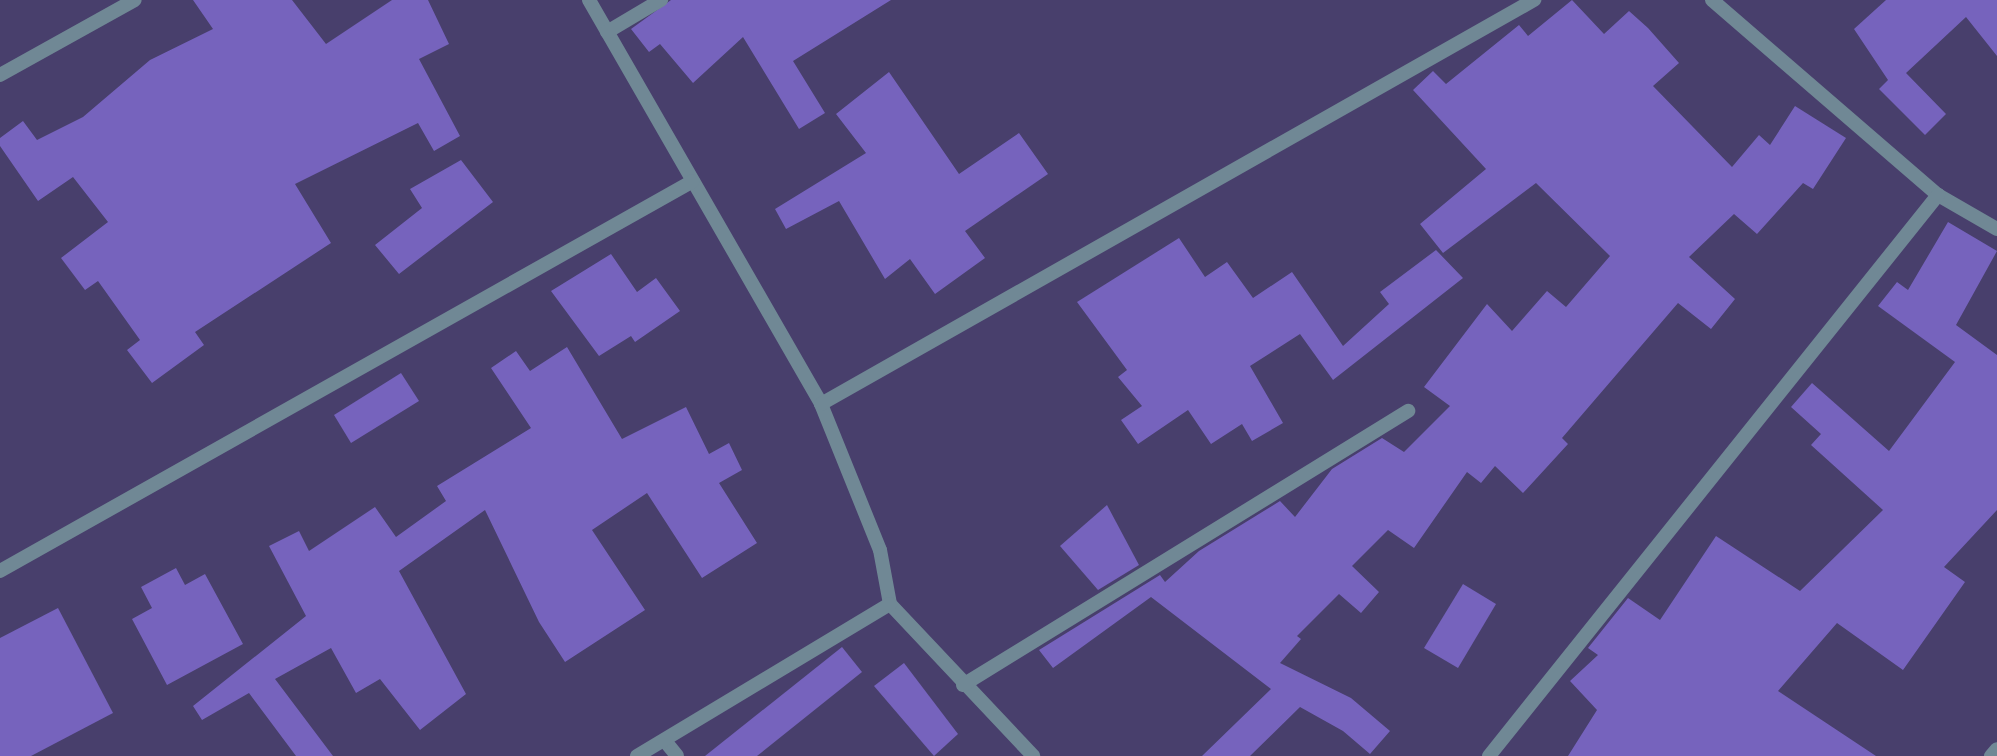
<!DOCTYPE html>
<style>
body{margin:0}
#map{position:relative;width:1997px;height:756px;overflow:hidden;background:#483f6c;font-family:Lato,sans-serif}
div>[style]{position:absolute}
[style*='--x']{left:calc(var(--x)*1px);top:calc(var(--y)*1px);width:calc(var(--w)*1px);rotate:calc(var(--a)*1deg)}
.building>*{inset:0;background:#7663bd}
.minor>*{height:14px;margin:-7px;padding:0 7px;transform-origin:7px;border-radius:7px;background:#708895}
span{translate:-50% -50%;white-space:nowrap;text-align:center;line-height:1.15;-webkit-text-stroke:6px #3d3461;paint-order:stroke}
</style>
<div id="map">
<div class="building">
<i style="clip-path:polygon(193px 0,292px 0,326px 44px,392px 0,428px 0,449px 44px,419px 59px,460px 136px,434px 151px,418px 123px,295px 184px,331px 243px,195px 332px,204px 345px,152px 383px,127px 350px,140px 340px,98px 281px,85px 290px,61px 258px,108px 222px,73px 177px,38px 201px,0 146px,0 138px,23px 121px,37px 140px,83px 117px,150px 60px,213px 29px)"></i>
<i style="clip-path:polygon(671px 0,891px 0,793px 61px,825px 113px,799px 129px,743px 37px,693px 83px,660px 44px,649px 52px,631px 29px)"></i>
<i style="clip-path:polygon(1572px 0,1604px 34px,1629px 11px,1648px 28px,1679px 63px,1653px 86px,1732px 167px,1759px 135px,1770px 145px,1795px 106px,1846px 138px,1813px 189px,1803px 183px,1757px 234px,1734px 214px,1689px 257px,1735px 299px,1711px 329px,1678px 303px,1562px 438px,1568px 444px,1523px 493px,1495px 466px,1481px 483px,1467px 472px,1414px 548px,1388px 530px,1352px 566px,1379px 592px,1361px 613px,1339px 594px,1297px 636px,1301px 639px,1280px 663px,1351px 698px,1390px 731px,1370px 754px,1343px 731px,1300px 707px,1250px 756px,1202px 756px,1271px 689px,1151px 597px,1053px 668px,1039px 650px,1160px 575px,1165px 582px,1199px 551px,1280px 501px,1295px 517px,1332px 469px,1382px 438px,1404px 452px,1450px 406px,1424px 387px,1487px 304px,1512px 331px,1547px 291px,1566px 307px,1610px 256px,1536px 183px,1443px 253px,1420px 224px,1486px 169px,1413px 90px,1433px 71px,1446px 84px,1519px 25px,1528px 36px)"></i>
<i style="clip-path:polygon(1886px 0,1997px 0,1997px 56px,1966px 17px,1906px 73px,1946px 114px,1925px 135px,1879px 89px,1888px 80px,1854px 29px)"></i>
<i style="clip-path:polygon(889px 72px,959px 174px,1019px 133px,1048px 174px,965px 231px,985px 258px,935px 294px,910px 259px,885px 279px,839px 201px,786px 229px,775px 209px,866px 153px,836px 114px)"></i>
<i style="clip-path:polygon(461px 160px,493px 202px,399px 274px,375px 245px,422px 208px,410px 189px)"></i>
<i style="clip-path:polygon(1948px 222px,1997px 251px,1956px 325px,1997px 355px,1997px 510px,1944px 567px,1965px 582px,1903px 670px,1837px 623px,1778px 691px,1876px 756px,1568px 756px,1597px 710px,1570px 681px,1598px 655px,1588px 648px,1628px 598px,1660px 620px,1716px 536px,1800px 591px,1883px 510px,1811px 445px,1821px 434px,1791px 407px,1812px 383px,1889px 451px,1955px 362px,1878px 306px,1897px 282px,1908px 290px)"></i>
<i style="clip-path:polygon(1179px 238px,1205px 277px,1227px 262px,1253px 298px,1292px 272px,1343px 346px,1389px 304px,1380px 292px,1436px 250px,1463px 278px,1333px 380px,1300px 334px,1250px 366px,1283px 423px,1252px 441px,1242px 424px,1211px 444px,1188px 410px,1138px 444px,1121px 420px,1142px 406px,1118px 377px,1127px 370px,1077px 302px)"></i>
<i style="clip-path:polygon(611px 254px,637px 292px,656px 278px,680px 311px,635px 342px,631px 336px,599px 356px,551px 291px)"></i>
<i style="clip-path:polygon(567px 347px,622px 439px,686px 407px,709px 454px,729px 443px,742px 470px,719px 483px,757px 543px,702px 578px,647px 493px,592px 530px,645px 610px,565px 662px,539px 622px,485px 510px,399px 571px,466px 694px,420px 730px,380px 679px,356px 693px,331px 648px,275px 679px,333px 756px,296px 756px,249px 693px,202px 720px,193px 706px,306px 616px,269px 546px,299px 531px,309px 551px,375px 507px,396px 537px,446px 501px,437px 486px,531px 428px,491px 368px,516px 351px,530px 371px)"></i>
<i style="clip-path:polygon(401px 373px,419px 401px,351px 443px,334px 415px)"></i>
<i style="clip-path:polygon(1107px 505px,1139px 565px,1098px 590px,1060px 546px)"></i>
<i style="clip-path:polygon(176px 568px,185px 585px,205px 574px,243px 644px,167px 685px,132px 619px,152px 608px,141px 587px)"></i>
<i style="clip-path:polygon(1463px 584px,1496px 604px,1458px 668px,1424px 648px)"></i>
<i style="clip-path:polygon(58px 608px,113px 713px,31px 756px,0 756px,0 638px)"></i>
<i style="clip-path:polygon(842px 647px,862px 672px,757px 756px,705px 756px)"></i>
<i style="clip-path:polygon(904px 663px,958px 734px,934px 756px,874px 686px)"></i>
</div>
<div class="minor">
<i style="--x:589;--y:0;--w:466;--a:60.1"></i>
<i style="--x:821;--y:404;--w:157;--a:68"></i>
<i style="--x:880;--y:550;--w:55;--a:79.5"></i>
<i style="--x:890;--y:604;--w:209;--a:46.7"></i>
<i style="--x:1712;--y:0;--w:298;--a:40.8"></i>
<i style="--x:1938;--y:195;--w:68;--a:30"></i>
<i style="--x:607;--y:32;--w:63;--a:-30.7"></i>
<i style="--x:0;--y:75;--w:154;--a:-29.1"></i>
<i style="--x:821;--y:404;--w:820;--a:-29.54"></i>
<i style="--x:0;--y:571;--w:795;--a:-29.37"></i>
<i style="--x:963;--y:685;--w:523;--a:-31.62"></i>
<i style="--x:665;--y:741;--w:19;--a:51"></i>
<i style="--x:637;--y:756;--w:295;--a:-31"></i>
<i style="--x:1489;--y:756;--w:719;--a:-51.33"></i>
<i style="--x:1991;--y:756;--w:9;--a:-49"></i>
</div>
</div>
